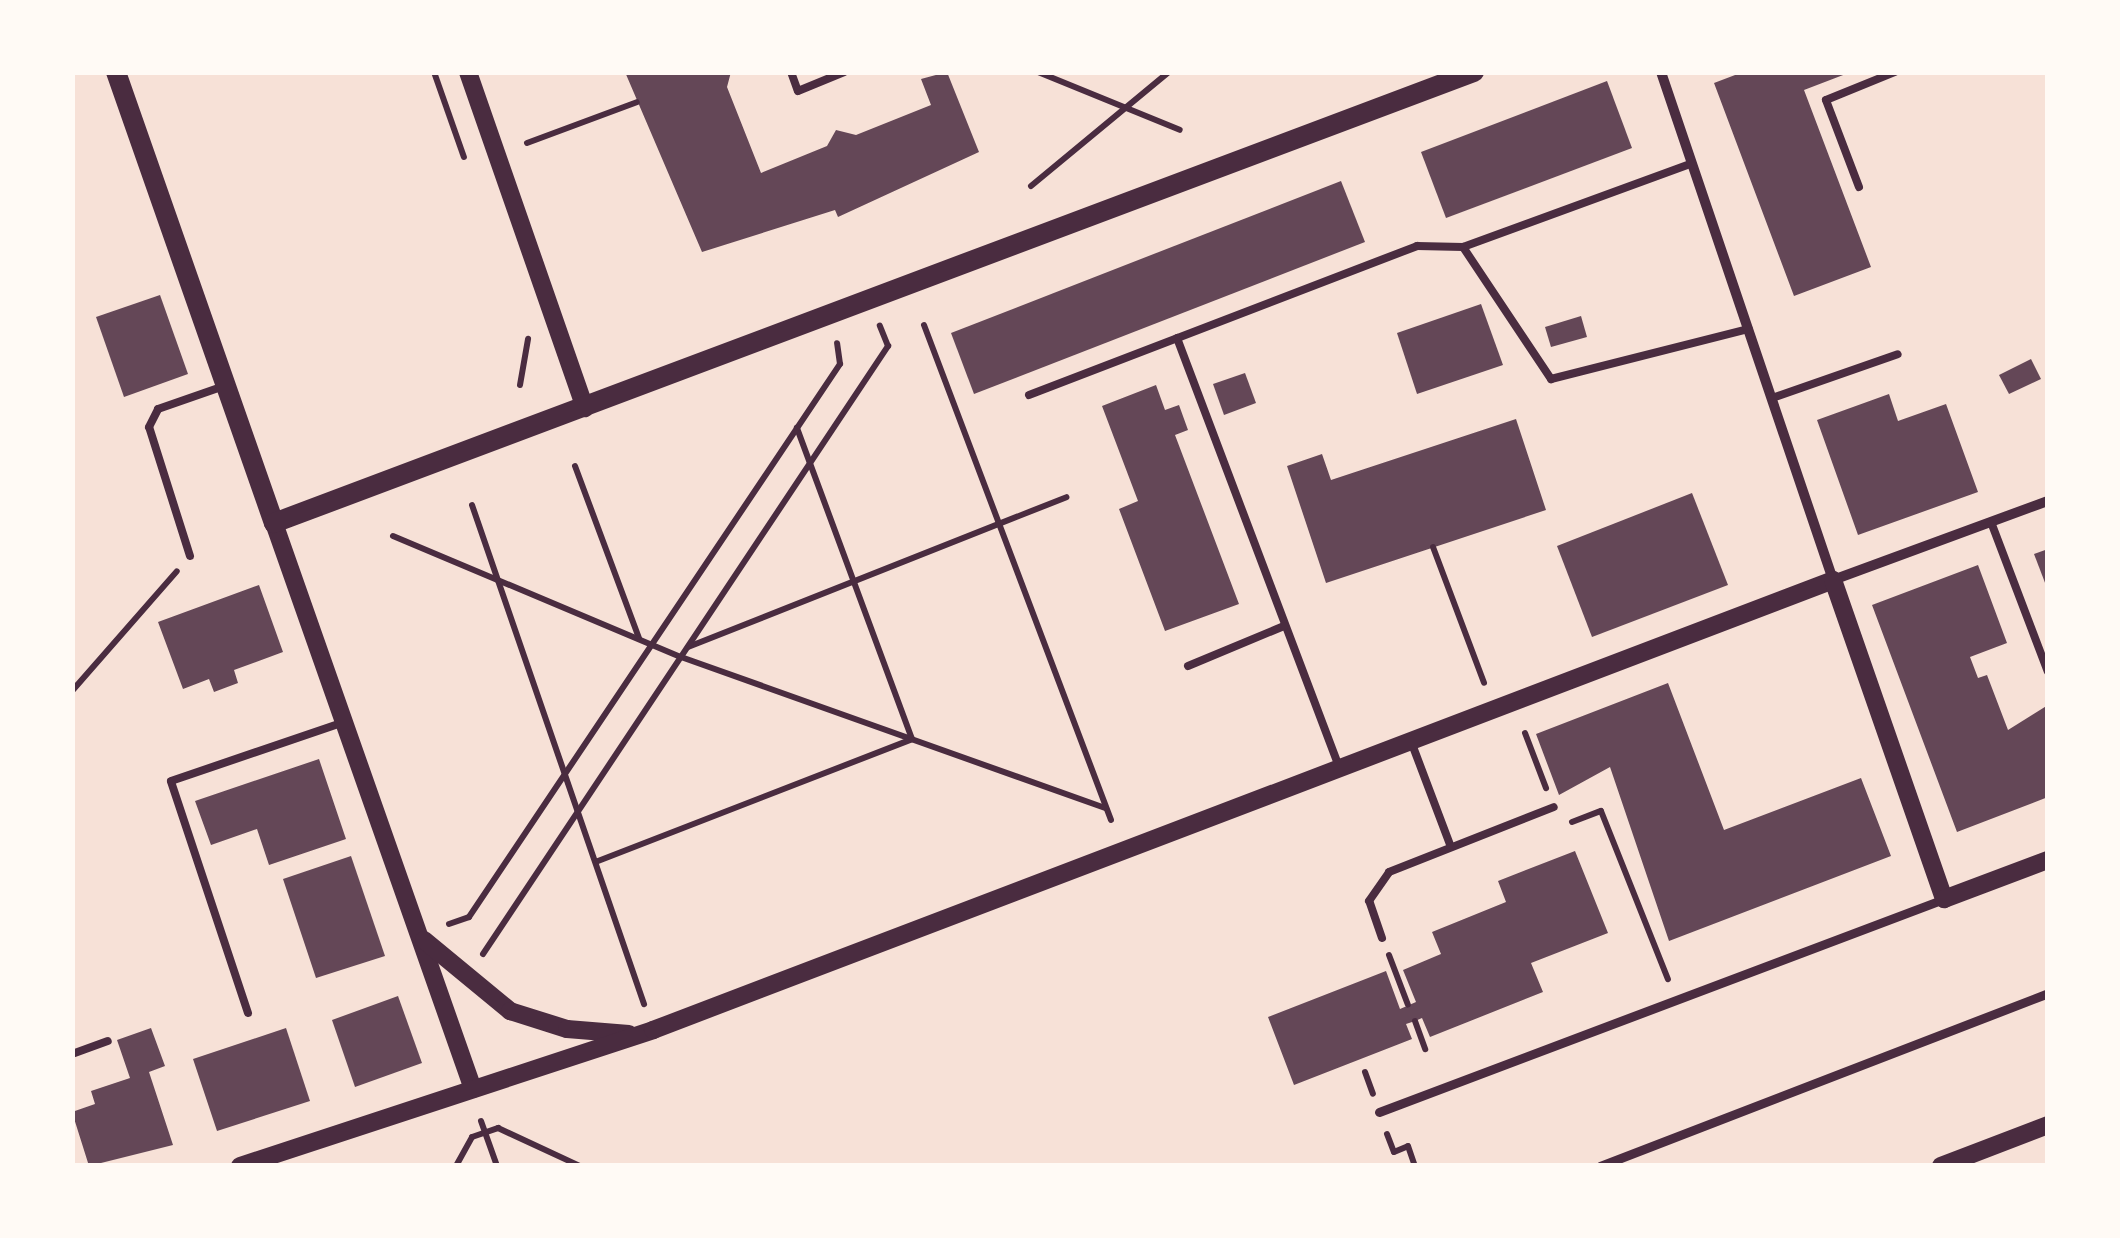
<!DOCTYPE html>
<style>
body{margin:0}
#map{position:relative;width:2120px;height:1238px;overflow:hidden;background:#f7e1d7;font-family:"Work Sans",sans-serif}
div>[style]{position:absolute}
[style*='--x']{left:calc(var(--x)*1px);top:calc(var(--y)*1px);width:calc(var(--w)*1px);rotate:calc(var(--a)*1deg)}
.building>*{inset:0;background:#644757}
.path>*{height:6px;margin:-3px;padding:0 3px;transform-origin:3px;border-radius:3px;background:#4a2c40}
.service>*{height:8px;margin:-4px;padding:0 4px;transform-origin:4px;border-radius:4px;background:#4a2c40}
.pedestrian>*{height:9px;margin:-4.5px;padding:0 4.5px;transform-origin:4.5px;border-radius:4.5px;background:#4a2c40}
.minor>*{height:10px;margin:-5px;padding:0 5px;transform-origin:5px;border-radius:5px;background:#4a2c40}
.tertiary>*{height:18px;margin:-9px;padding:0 9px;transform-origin:9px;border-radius:9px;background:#4a2c40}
.secondary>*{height:20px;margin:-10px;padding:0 10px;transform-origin:10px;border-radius:10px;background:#4a2c40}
span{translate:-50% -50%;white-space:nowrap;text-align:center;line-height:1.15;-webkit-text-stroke:9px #fffaf5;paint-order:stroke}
.frame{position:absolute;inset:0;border:75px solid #fffaf5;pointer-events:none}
</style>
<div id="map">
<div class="building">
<i style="clip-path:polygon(625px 72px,731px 72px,727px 87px,761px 173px,827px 146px,836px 130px,856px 135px,931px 105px,921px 79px,947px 72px,979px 152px,838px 217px,835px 210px,702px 252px)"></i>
<i style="clip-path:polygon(1743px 72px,1851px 72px,1804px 90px,1871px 267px,1794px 296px,1714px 83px)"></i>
<i style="clip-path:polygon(1607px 81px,1632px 148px,1446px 218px,1421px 152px)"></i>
<i style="clip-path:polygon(1341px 181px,1365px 242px,974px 394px,951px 333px)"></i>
<i style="clip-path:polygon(160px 295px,188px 374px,124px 397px,96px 317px)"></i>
<i style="clip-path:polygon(1481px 304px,1503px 365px,1417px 394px,1397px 333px)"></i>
<i style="clip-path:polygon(1581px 316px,1587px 337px,1551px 347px,1545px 327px)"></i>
<i style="clip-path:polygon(2031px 359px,2041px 379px,2009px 394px,1999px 375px)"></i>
<i style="clip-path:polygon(1245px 373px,1256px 403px,1224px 415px,1213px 384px)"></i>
<i style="clip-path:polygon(1156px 385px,1165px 410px,1179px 405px,1188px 430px,1175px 435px,1239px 604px,1165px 631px,1119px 509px,1138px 501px,1102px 406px)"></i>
<i style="clip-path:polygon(1889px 394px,1898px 421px,1946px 404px,1978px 492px,1858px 535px,1817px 420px)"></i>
<i style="clip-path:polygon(1516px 419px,1546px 510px,1326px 583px,1287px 466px,1322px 454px,1331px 480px)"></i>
<i style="clip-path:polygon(1692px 493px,1728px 585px,1592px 637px,1557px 546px)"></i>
<i style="clip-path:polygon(2048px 549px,2048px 588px,2047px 588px,2034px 554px)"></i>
<i style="clip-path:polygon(1978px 565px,2007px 643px,1970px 657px,1978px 678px,1987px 675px,2008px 730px,2048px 705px,2048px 797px,1957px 832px,1872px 605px)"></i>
<i style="clip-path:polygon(259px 585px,283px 652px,234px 670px,238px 683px,214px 692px,209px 679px,183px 689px,158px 622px)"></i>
<i style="clip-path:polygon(1668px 683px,1724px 830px,1861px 778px,1891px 856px,1669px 941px,1610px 767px,1559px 795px,1536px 734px)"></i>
<i style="clip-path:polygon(319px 759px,346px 839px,269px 865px,257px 829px,211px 845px,195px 801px)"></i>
<i style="clip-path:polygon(1575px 851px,1608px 933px,1531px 963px,1543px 992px,1430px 1037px,1422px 1018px,1415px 1021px,1406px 1024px,1412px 1039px,1294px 1085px,1268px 1017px,1386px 971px,1400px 1009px,1416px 1002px,1403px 970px,1441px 954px,1432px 932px,1506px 902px,1498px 881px)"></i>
<i style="clip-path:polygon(351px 856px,385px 956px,316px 978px,283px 879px)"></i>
<i style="clip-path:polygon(398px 996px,422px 1063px,355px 1087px,332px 1020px)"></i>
<i style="clip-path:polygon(151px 1028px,165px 1066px,149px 1072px,173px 1145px,89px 1166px,72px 1112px,95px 1104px,91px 1091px,130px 1078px,117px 1040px)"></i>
<i style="clip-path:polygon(286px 1028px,310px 1101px,217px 1131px,193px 1059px)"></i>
</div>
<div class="path">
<i style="--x:434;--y:72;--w:90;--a:70.6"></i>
<i style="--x:1038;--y:72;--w:153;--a:22.2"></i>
<i style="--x:527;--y:143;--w:117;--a:-20.4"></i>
<i style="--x:1031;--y:186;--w:179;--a:-39.6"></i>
<i style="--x:924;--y:325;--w:529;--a:69.3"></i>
<i style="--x:520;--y:385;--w:47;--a:-80.1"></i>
<i style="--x:575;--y:466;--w:184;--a:69.6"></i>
<i style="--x:472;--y:505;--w:528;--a:70.98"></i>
<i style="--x:393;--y:536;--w:312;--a:22.8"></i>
<i style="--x:681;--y:657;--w:451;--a:19.6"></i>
<i style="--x:1433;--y:547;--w:145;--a:69.4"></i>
<i style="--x:688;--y:647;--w:407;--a:-21.6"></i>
<i style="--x:72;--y:691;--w:159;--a:-48.8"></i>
<i style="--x:1525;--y:733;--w:59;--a:69.1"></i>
<i style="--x:1572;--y:822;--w:31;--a:-21"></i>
<i style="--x:1601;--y:811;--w:181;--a:68.3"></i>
<i style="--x:598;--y:861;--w:337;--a:-21.2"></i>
<i style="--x:912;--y:739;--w:332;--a:-110.3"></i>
<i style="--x:449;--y:924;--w:21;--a:-19"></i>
<i style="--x:469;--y:917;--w:666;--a:-56.14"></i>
<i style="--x:840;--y:364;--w:21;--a:-98"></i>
<i style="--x:483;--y:954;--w:731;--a:-56.33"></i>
<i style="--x:888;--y:346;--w:22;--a:-112"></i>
<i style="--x:1389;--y:955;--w:53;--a:69.2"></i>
<i style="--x:1415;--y:1021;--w:30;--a:70"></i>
<i style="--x:1365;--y:1072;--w:23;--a:70"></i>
<i style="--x:481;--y:1121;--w:48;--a:70.4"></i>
<i style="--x:1387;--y:1134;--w:19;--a:69"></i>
<i style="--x:1394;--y:1152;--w:15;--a:-23"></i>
<i style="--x:1408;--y:1146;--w:21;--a:71"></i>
<i style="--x:456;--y:1166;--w:33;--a:-61"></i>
<i style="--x:472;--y:1137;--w:28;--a:-19"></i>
<i style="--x:498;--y:1128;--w:90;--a:24.9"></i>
</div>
<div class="service">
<i style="--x:791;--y:72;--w:20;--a:70"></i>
<i style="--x:798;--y:91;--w:50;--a:-22.4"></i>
<i style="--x:1859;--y:187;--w:93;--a:-110.8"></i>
<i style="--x:1826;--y:100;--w:74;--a:-22.1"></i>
<i style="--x:1463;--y:247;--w:159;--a:56.3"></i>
<i style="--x:1551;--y:379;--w:204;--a:-14.2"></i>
<i style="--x:1177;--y:338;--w:458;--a:69.3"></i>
<i style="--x:1029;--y:395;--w:416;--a:-21"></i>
<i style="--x:1417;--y:246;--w:46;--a:1.2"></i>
<i style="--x:1463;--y:247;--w:244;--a:-20.1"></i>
<i style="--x:1772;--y:398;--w:133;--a:-19.2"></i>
<i style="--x:1991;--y:522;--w:160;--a:69.2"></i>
<i style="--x:190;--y:556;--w:135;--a:-107.6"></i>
<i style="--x:149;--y:427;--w:20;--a:-63"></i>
<i style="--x:158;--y:409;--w:70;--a:-19.2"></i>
<i style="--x:1188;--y:666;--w:104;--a:-22.6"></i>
<i style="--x:1412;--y:744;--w:110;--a:69.3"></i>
<i style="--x:1382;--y:938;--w:39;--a:-109"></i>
<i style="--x:1369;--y:901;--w:35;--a:-55"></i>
<i style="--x:1389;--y:872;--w:177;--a:-21.5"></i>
<i style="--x:248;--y:1013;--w:244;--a:-108.4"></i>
<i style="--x:171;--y:781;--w:183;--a:-18.8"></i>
<i style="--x:72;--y:1054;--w:38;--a:-20"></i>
</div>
<div class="pedestrian">
<i style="--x:1379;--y:1112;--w:604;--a:-20.66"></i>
<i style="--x:1600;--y:1166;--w:480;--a:-21.1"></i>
</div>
<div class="minor">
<i style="--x:1661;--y:72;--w:536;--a:71.29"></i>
<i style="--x:1833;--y:580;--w:229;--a:-20.2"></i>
</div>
<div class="tertiary">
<i style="--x:468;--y:72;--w:356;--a:70.8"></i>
<i style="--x:274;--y:523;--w:600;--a:70.63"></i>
<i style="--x:424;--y:940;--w:112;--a:39.5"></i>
<i style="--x:510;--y:1011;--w:60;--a:17.5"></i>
<i style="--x:567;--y:1029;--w:62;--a:4.6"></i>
<i style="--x:240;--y:1166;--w:435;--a:-18.2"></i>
<i style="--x:653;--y:1030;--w:1263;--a:-20.87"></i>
<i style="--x:1833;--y:580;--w:338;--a:70.8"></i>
<i style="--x:1944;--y:899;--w:111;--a:-20.6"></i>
<i style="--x:1941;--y:1166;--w:115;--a:-21"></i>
</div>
<div class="secondary">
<i style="--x:116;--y:72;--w:478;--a:70.7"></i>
<i style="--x:274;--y:523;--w:1282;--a:-20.6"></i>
</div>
<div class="frame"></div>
</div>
